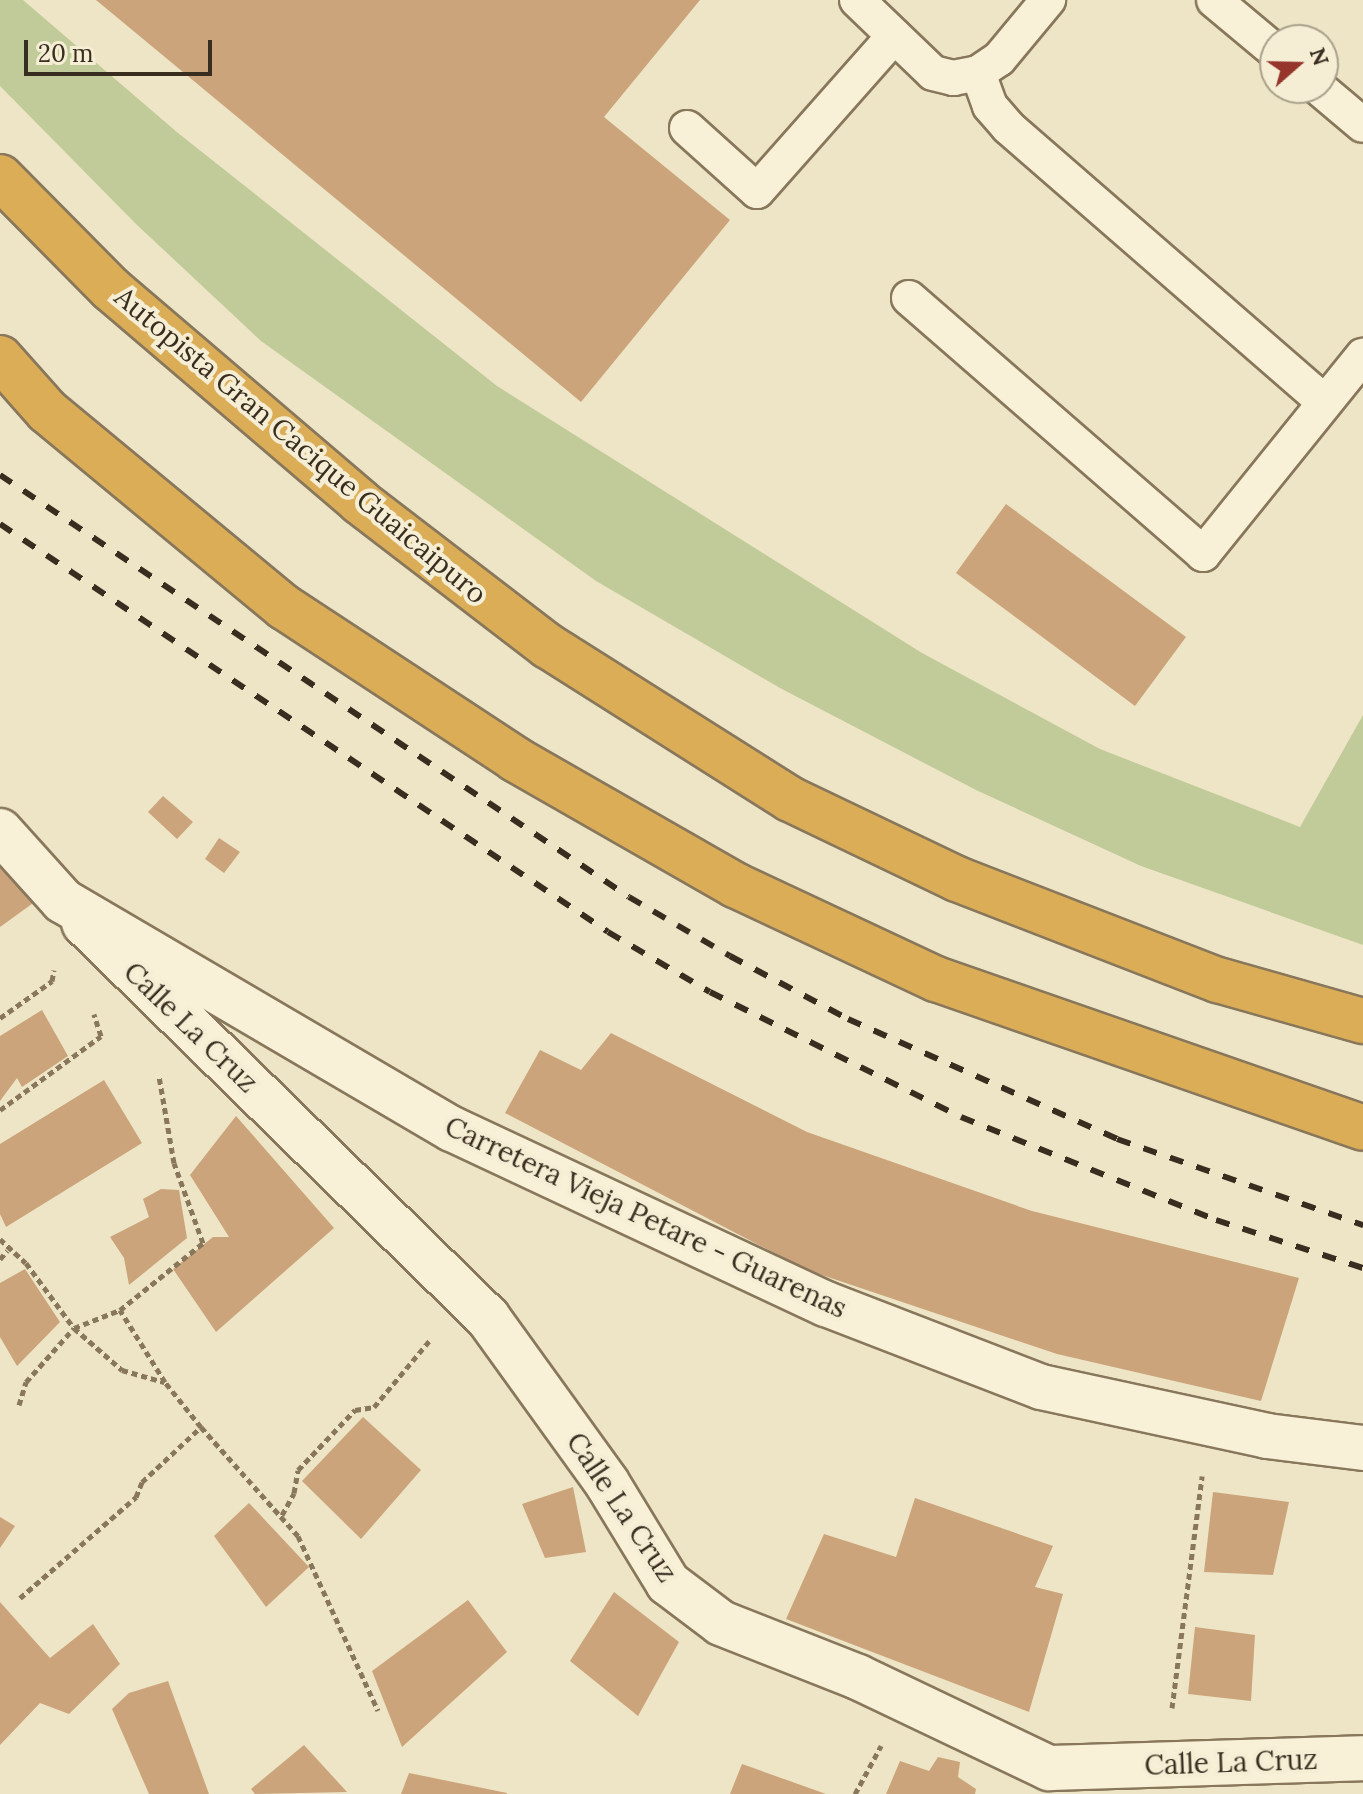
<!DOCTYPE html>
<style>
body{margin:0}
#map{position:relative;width:1363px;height:1794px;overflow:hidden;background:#ede5c5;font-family:Lora,serif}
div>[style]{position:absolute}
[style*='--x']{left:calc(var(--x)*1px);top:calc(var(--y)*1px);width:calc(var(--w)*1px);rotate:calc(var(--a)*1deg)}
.green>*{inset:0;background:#c1cb99}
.building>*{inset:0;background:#cba47b}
.path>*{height:5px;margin-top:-2.5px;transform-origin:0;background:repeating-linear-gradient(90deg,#88775b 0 6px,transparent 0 10px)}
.roads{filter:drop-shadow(2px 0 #88775b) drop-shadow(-2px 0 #88775b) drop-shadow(0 2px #88775b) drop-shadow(0 -2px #88775b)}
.lane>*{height:34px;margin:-17px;padding:0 17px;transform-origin:17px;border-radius:17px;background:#f8f1d8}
.street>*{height:44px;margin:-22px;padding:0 22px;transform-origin:22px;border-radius:22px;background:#f8f1d8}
.secondary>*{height:44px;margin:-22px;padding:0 22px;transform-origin:22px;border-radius:22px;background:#f8f1d8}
.highway>*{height:44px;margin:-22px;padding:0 22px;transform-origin:22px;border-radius:22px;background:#dbad57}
.rail>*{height:6px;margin-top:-3px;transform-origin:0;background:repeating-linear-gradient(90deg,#382d1f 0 14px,transparent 0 28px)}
span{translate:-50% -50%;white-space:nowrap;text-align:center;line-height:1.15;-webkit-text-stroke:8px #f5eed4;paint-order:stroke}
.street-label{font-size:28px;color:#382d1f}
.north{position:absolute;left:1259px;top:24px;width:80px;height:80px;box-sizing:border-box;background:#f5eed4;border:2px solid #a9a18c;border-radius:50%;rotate:70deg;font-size:22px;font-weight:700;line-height:32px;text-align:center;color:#382d1f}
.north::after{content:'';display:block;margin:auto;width:28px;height:36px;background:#96352c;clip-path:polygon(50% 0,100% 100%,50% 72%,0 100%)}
.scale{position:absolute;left:24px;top:40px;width:188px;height:36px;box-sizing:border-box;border:4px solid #382d1f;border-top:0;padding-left:10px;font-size:24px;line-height:28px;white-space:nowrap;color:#382d1f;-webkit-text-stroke:6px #f5eed4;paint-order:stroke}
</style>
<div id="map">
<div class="green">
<i style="clip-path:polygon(0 0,23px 0,178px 133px,497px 386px,922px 653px,1100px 749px,1300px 827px,1363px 715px,1363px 945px,1141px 866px,976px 790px,780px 688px,596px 581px,261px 341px,136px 224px,0 86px)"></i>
</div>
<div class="building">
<i style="clip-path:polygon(96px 0,700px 0,604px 117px,730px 220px,581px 402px)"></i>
<i style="clip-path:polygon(1006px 504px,1186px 637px,1135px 706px,956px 573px)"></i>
<i style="clip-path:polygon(163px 796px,193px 822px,177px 839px,148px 812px)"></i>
<i style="clip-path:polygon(219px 838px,240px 852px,224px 873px,205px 859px)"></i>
<i style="clip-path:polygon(0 868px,36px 901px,0 927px)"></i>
<i style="clip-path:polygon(42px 1010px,68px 1056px,22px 1087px,17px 1078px,0 1101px,0 1036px)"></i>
<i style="clip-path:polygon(611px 1033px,807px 1132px,1032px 1211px,1299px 1278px,1261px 1401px,1057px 1354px,807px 1270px,505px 1113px,540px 1050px,581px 1070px)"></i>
<i style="clip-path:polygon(104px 1080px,142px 1143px,6px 1227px,0 1214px,0 1144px)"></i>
<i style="clip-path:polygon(236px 1116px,334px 1228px,216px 1332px,173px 1269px,213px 1237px,229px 1237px,190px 1175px)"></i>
<i style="clip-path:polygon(161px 1189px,179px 1190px,187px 1238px,129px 1285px,124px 1258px,110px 1237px,149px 1217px,143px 1199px)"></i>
<i style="clip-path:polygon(25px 1269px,60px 1322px,17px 1366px,0 1337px,0 1283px)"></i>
<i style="clip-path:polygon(363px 1417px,421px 1470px,361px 1539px,302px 1481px)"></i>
<i style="clip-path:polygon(573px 1487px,586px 1552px,545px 1558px,522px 1504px)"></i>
<i style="clip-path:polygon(1213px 1492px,1289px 1502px,1273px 1575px,1204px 1572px)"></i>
<i style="clip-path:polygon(915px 1498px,1053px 1546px,1035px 1587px,1063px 1594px,1029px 1712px,786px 1619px,824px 1534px,896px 1557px)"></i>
<i style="clip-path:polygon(249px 1503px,309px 1567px,266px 1607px,214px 1536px)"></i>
<i style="clip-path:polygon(0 1517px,15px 1526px,0 1548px)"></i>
<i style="clip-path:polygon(614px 1592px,679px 1642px,638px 1716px,570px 1661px)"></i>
<i style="clip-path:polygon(468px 1600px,507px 1652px,402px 1747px,372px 1671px)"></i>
<i style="clip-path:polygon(0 1602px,50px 1658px,93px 1624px,120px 1664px,69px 1714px,40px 1703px,0 1745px)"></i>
<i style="clip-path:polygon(1195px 1627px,1255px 1635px,1251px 1701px,1188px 1694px)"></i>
<i style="clip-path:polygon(168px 1681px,209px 1794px,149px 1794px,112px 1709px,129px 1693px)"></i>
<i style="clip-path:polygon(304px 1745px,347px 1792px,255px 1794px,251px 1789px)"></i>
<i style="clip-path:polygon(938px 1757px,960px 1762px,958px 1777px,976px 1789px,975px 1794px,886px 1794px,900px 1761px,929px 1771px)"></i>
<i style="clip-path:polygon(742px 1764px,826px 1794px,730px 1794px)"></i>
<i style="clip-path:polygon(409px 1773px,507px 1793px,507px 1794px,401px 1794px)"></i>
</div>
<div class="path">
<i style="--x:0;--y:1018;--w:64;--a:-35.4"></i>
<i style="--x:52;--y:981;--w:11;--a:-80"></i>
<i style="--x:0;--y:1110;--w:125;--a:-36.2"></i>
<i style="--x:101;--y:1036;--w:23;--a:-108"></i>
<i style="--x:0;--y:1239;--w:35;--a:43"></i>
<i style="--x:26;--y:1263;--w:81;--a:53.6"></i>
<i style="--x:74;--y:1328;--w:64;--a:41.2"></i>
<i style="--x:122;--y:1370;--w:44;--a:15.9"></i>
<i style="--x:0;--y:1259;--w:11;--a:-49"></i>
<i style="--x:19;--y:1405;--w:24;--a:-73"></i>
<i style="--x:26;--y:1382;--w:72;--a:-48.4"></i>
<i style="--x:74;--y:1328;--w:49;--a:-21.4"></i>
<i style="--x:201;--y:1427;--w:146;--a:48.3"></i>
<i style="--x:298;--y:1536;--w:192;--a:65.4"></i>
<i style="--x:282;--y:1515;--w:25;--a:-61"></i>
<i style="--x:294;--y:1493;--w:23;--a:-80"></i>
<i style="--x:298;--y:1470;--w:83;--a:-46.5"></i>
<i style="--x:355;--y:1410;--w:19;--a:-9"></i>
<i style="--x:374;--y:1407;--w:87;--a:-50.1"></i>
<i style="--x:20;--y:1598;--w:154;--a:-41"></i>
<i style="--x:136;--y:1497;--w:16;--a:-68"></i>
<i style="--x:142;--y:1482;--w:81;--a:-43"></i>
<i style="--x:201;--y:1427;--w:58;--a:-128.7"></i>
<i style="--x:165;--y:1382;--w:85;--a:-122"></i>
<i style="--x:120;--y:1310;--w:107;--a:-38.9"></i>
<i style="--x:203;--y:1243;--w:85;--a:-109.9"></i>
<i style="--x:174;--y:1163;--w:88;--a:-99.8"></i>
<i style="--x:1172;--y:1708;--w:234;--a:-82.6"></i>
<i style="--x:855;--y:1794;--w:55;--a:-61.6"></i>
</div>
<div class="roads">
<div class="lane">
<i style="--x:857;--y:0;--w:105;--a:43.8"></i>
<i style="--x:933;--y:73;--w:21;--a:14"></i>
<i style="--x:953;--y:78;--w:25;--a:-11"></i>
<i style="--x:978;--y:73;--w:25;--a:-34"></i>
<i style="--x:999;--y:59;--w:77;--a:-50.3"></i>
<i style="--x:1214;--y:0;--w:80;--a:39.9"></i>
<i style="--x:978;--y:73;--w:35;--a:70"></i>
<i style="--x:990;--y:106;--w:28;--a:49"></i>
<i style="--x:1008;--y:127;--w:419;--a:41"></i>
<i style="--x:1319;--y:88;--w:57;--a:40.1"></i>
<i style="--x:687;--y:128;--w:94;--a:42"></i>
<i style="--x:757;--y:191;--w:207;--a:-48.5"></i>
<i style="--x:909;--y:298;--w:390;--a:41"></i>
<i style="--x:1203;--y:554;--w:255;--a:-51.1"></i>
</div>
<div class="street">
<i style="--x:84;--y:923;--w:565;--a:44.35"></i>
<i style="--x:488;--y:1318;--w:203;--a:54.2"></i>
<i style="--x:607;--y:1483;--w:117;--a:58.6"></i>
<i style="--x:668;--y:1583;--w:66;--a:37"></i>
<i style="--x:721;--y:1623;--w:147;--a:21.5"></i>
<i style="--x:858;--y:1677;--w:212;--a:25.5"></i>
<i style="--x:1049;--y:1768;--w:314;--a:-1.8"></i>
</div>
<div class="secondary">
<i style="--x:0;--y:831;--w:94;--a:48"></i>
<i style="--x:63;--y:901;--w:451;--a:30.4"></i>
<i style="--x:452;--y:1129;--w:413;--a:25.1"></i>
<i style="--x:826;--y:1304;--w:230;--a:21.1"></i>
<i style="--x:1041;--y:1387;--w:231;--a:12.2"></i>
<i style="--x:1267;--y:1436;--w:97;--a:7.1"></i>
</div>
<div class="highway">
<i style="--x:0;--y:177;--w:158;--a:45.3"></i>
<i style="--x:111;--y:289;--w:328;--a:40.5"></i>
<i style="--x:360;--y:502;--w:237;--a:37.5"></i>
<i style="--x:548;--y:646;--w:286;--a:32.3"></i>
<i style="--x:790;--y:799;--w:185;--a:25.6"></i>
<i style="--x:957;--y:879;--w:280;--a:21.2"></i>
<i style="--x:1218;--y:980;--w:151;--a:15.8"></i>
<i style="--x:0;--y:358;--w:71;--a:48.4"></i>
<i style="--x:47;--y:411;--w:308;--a:39.6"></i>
<i style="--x:284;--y:607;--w:277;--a:33.3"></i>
<i style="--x:515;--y:759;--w:254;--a:29.8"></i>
<i style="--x:735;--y:885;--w:222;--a:25.1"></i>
<i style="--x:936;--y:979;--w:452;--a:19.2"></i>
</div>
</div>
<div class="rail">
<i style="--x:0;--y:475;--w:757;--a:33.86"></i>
<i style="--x:629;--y:897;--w:117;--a:30.3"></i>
<i style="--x:730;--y:956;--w:134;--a:28.1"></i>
<i style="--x:848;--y:1019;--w:295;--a:24"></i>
<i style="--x:1117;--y:1139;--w:261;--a:19.3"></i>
<i style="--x:0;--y:524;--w:732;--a:33.86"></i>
<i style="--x:608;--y:932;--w:118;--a:30.5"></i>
<i style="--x:710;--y:992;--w:280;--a:26.5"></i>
<i style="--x:961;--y:1117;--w:275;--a:22"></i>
<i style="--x:1216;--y:1220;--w:155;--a:18.1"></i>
</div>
<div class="street-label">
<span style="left:301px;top:445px;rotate:40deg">Autopista Gran Cacique Guaicaipuro</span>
<span style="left:191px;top:1027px;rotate:44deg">Calle La Cruz</span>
<span style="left:646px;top:1217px;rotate:25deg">Carretera Vieja Petare - Guarenas</span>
<span style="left:622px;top:1507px;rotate:56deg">Calle La Cruz</span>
<span style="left:1231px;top:1762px;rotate:-2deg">Calle La Cruz</span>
</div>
<div class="north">N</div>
<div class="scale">20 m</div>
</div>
